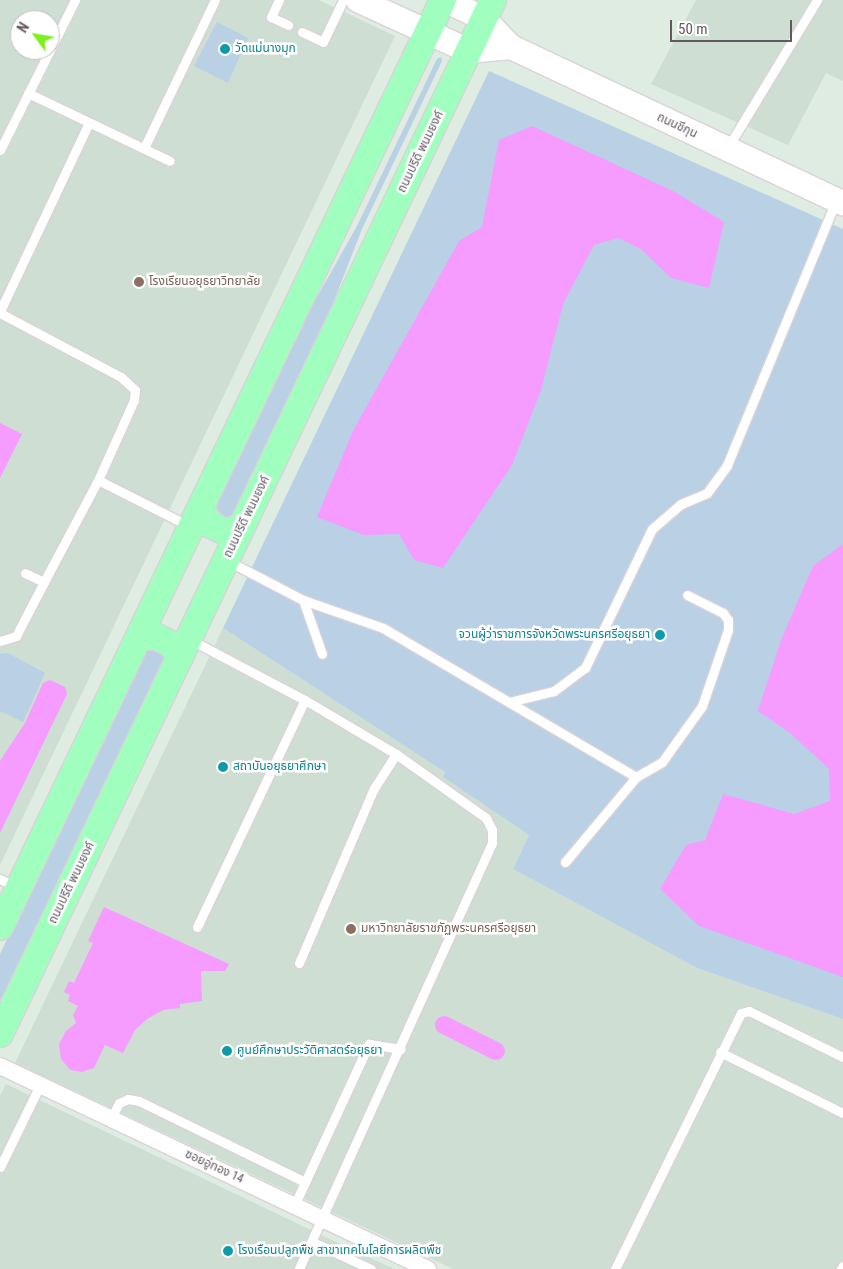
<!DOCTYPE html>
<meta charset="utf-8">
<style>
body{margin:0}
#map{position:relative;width:843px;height:1269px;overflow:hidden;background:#deece2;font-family:"Roboto Condensed","Noto Sans Thai",sans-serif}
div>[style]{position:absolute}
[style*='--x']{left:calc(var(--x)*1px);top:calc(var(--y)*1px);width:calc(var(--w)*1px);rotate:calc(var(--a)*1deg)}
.education>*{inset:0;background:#cfded3}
.green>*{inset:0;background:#b9d0e5}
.water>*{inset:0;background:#f69bff}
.canal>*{height:18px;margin:-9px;padding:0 9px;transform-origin:9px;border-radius:9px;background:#f69bff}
.roads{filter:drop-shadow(1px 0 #dad2d8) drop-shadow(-1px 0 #dad2d8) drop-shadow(0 1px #dad2d8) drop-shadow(0 -1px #dad2d8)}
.service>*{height:9px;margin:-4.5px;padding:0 4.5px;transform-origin:4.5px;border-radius:4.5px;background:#fff}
.minor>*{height:16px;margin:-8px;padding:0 8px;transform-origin:8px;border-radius:8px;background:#fff}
.secondary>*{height:24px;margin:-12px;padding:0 12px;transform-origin:12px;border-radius:12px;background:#fff}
.primary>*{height:26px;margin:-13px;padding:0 13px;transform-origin:13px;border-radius:13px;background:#a0ffbe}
.dots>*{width:14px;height:14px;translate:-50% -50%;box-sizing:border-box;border:2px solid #fff;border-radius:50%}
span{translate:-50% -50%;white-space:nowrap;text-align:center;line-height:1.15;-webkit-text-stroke:5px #fff;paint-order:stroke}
.culture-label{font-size:12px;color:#0d838f}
.left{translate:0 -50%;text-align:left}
.right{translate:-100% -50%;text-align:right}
.street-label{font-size:12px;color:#615860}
.education-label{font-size:12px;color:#785e54}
.north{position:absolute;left:10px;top:10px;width:50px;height:50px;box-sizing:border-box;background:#fff;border:1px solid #c0bcbf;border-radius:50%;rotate:302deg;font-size:14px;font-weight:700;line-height:20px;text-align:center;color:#615860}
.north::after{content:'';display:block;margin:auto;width:18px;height:22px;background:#7def21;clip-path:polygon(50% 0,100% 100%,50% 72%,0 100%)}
.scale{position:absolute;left:670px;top:20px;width:122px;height:22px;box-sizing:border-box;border:2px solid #615860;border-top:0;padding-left:6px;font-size:15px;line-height:18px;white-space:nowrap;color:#615860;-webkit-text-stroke:4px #fff;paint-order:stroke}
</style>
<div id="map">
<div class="education">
<i style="clip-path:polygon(evenodd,0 0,319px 0,395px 36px,0 865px,0 0,20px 20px,50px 20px,50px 50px,20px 50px,20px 20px)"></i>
<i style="clip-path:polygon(696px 0,843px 0,843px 81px,826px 73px,788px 145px,651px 84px)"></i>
<i style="clip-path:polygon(223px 628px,445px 772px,443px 777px,529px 835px,513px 869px,697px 968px,843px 1019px,843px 1269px,453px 1269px,15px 1063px)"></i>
<i style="clip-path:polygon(6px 1084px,317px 1233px,394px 1269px,0 1269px,0 1096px)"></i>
</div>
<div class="green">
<i style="clip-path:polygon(217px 22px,248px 38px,228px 83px,194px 66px)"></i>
<i style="clip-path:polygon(441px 57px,442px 61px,362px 229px,319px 339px,234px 515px,224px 518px,215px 506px,299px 329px,357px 226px,437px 59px)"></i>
<i style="clip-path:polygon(489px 71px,843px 229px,843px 1019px,697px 968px,513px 869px,529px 835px,443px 777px,445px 772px,223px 628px)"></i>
<i style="clip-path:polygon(148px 646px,167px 655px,0 1008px,0 954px)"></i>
<i style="clip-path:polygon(8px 653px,45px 673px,23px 722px,0 711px,0 654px)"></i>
</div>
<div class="water">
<i style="clip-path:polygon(532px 126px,675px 192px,724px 222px,709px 288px,671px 278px,641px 249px,618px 238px,594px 245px,563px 304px,541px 390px,512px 465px,443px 568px,414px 560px,399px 534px,364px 535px,317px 517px,353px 431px,459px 241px,482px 227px,499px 140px)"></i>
<i style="clip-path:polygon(0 423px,22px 434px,0 478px)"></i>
<i style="clip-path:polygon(843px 544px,843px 977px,699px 926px,660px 889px,686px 845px,705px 840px,723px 794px,794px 814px,830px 801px,829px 769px,790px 733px,758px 711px,781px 640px,813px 566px)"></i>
<i style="clip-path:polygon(50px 680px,65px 687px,67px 694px,0 833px,0 761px,25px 723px,43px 683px)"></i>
<i style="clip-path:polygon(104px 907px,229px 964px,225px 971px,201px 971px,202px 1001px,180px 1004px,180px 1008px,163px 1010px,147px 1019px,135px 1030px,123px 1053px,105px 1045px,94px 1068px,82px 1072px,70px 1070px,61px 1059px,59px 1044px,66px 1031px,76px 1023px,73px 1015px,78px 1006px,68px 1001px,70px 995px,64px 992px,69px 981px,74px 983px,93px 943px,88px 941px)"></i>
</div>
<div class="canal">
<i style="--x:444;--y:1025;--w:58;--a:26.6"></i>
</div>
<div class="roads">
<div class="service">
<i style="--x:279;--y:0;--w:19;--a:115"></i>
<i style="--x:271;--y:17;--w:19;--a:25"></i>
<i style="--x:302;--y:32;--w:23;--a:25"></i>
<i style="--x:323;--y:42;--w:47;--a:-64.5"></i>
<i style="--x:50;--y:50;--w:56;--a:-63.4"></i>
<i style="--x:28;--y:93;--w:157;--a:25.6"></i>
<i style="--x:728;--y:147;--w:172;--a:-58.8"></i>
<i style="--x:144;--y:148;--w:164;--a:-64.4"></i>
<i style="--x:0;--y:150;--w:112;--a:-63.4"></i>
<i style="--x:0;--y:311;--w:208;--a:-64.7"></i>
<i style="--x:0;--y:313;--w:137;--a:27.9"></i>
<i style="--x:121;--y:377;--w:19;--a:43"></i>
<i style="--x:135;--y:390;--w:10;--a:96"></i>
<i style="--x:134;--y:400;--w:88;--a:114.2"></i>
<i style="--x:98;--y:480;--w:115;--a:117.9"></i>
<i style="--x:44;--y:582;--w:21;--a:-155"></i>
<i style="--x:98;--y:480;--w:102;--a:26.8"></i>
<i style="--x:228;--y:561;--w:85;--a:27.5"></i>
<i style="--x:303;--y:600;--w:85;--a:19.3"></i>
<i style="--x:383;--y:628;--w:294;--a:30.5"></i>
<i style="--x:303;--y:600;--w:57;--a:70.6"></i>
<i style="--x:191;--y:640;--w:129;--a:27.8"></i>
<i style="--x:305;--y:700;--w:106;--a:30.7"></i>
<i style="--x:396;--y:754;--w:110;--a:35.4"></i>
<i style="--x:486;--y:818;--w:13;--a:63"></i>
<i style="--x:492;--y:830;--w:13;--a:90"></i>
<i style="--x:492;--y:843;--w:468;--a:114.4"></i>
<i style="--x:0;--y:641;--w:17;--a:-17"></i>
<i style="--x:16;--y:636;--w:61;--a:-62.6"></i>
<i style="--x:509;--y:702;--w:46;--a:-13.7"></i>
<i style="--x:554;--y:691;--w:39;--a:-37"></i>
<i style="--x:585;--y:668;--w:154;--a:-64.3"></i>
<i style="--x:652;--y:529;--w:38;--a:-41"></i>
<i style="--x:681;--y:504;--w:28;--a:-23"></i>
<i style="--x:707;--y:493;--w:34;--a:-54"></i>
<i style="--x:727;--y:465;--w:287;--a:-67.6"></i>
<i style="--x:565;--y:862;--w:111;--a:-50.1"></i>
<i style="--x:636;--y:777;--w:30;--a:-30"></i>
<i style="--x:662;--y:762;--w:69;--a:-54.5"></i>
<i style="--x:702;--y:706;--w:80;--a:-71.1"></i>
<i style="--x:728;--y:630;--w:10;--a:-90"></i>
<i style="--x:728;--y:620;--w:9;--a:-126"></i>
<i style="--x:723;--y:613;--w:40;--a:-153.4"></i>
<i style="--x:0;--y:879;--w:18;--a:27"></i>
<i style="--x:197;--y:927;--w:251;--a:-64.6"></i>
<i style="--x:299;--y:963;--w:188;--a:-66.8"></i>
<i style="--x:373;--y:790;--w:43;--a:-57.4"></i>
<i style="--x:720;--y:1052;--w:137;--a:26.4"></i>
<i style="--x:111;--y:1118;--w:17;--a:-62"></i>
<i style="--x:119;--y:1103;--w:10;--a:-24"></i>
<i style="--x:128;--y:1099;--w:11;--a:10"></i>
<i style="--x:139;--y:1101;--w:185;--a:26"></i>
<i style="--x:0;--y:1167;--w:91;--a:-64"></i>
<i style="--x:294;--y:1206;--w:179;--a:-65.2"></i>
<i style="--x:369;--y:1044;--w:32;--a:9"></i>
<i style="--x:313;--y:1242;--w:64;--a:25"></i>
<i style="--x:615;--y:1269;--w:285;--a:-63.8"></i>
<i style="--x:741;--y:1013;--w:8;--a:-14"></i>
<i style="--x:749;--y:1011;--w:105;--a:26.1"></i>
<i style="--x:841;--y:1269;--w:4;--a:-56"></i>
</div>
<div class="minor">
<i style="--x:0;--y:1066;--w:474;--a:25.4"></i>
</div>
<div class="secondary">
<i style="--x:358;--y:0;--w:122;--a:24.7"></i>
<i style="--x:469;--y:51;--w:42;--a:-5.4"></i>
<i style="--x:445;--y:0;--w:43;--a:26"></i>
<i style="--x:484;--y:19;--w:39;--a:46"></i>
<i style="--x:511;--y:47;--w:367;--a:25.2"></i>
</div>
<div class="primary">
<i style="--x:200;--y:510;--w:19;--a:54"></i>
<i style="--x:211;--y:525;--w:14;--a:25"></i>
<i style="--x:224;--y:531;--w:16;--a:0"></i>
<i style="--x:139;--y:637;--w:18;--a:0"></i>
<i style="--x:157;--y:637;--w:16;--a:27"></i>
<i style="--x:171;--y:644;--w:16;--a:55"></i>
<i style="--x:0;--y:927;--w:1027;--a:-64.46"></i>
<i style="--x:0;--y:1034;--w:1146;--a:-64.51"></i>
</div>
</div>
<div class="dots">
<i style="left:225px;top:49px;background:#0f9aa8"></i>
<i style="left:139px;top:282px;background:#8d6e63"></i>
<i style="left:660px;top:635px;background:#0f9aa8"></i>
<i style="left:223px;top:767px;background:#0f9aa8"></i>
<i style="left:351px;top:929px;background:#8d6e63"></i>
<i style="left:227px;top:1051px;background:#0f9aa8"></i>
<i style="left:228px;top:1251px;background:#0f9aa8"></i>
</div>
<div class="culture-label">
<span class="left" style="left:235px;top:49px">วัดแม่นางมุก</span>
<span class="right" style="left:650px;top:635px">จวนผู้ว่าราชการจังหวัดพระนครศรีอยุธยา</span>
<span class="left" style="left:233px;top:767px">สถาบันอยุธยาศึกษา</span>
<span class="left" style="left:237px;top:1051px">ศูนย์ศึกษาประวัติศาสตร์อยุธยา</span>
<span class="left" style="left:238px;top:1251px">โรงเรือนปลูกพืช สาขาเทคโนโลยีการผลิตพืช</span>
</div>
<div class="street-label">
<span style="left:677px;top:126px;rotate:25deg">ถนนชีกุน</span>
<span style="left:421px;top:152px;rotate:-64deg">ถนนปรีดี พนมยงค์</span>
<span style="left:247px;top:517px;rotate:-64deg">ถนนปรีดี พนมยงค์</span>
<span style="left:72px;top:883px;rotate:-64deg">ถนนปรีดี พนมยงค์</span>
<span style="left:214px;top:1167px;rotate:25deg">ซอยอู่ทอง 14</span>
</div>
<div class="education-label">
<span class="left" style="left:149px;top:282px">โรงเรียนอยุธยาวิทยาลัย</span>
<span class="left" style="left:361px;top:929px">มหาวิทยาลัยราชภัฏพระนครศรีอยุธยา</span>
</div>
<div class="north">N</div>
<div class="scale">50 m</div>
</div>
